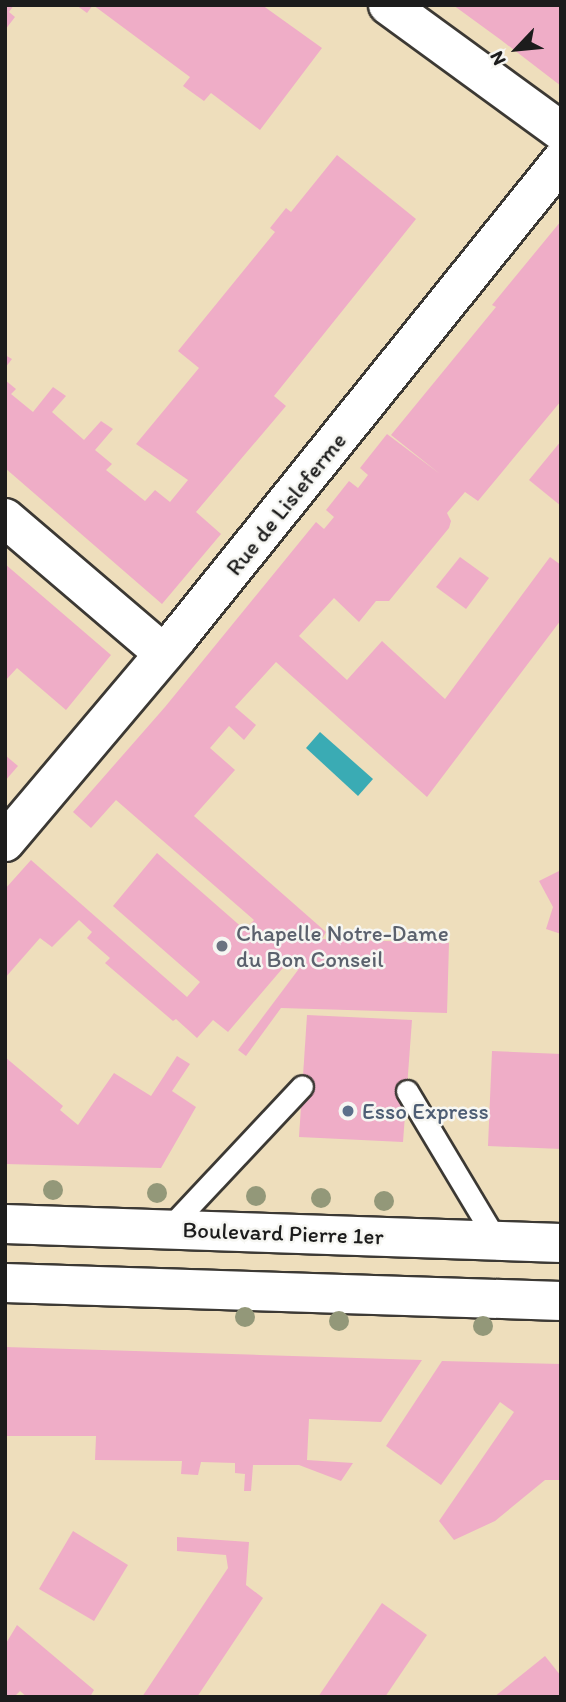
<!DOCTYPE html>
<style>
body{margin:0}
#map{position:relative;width:566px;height:1702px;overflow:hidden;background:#eedebc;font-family:Itim,sans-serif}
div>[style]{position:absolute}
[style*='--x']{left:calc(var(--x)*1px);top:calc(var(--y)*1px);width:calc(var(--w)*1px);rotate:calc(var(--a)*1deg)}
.water>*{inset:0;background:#3aabb4}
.building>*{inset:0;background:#efadc7}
.roads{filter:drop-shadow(2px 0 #3c3934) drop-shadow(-2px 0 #3c3934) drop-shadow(0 2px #3c3934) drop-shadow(0 -2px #3c3934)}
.service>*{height:21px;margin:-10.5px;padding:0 10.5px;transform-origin:10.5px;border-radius:10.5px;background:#fff}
.minor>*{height:38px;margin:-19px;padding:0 19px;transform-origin:19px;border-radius:19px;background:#fff}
.primary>*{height:38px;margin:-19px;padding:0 19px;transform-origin:19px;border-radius:19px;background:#fff}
.trees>*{width:20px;height:20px;margin:-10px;border-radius:50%;background:#939879}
.dots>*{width:19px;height:19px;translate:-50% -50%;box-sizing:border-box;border:4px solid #f6f6f2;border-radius:50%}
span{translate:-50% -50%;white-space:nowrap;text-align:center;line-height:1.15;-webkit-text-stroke:5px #f6f6f2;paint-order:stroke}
.street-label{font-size:23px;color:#1c1c1c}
.worship-label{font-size:23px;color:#5b616d}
.left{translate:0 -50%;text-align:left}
.service-label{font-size:23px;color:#4e5e75}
.frame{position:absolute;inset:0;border:7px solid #1c1c1c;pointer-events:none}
.north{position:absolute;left:482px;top:14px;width:70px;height:70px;-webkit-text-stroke:5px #f6f6f2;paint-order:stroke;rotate:244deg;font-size:19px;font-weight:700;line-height:28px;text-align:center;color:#1c1c1c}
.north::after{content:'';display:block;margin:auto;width:24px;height:32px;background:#1c1c1c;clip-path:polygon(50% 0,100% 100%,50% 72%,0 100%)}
</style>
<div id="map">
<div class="water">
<i style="clip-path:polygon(320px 732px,373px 779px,358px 796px,306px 748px)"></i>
</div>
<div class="building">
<i style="clip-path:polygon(5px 5px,14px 5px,9px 12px,15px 17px,5px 30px)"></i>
<i style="clip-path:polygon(76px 5px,93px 5px,87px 13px)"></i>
<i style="clip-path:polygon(93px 5px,262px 5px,322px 48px,260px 130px,211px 93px,204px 101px,183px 86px,190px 77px)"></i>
<i style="clip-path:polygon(453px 5px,561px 5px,561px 86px,501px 40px)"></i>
<i style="clip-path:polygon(337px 155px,416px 219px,274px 396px,286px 406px,196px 512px,221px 534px,162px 604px,5px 468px,5px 380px,16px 389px,11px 394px,33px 412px,53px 387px,66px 396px,52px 412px,84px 440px,101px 421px,113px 429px,95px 450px,112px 464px,106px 470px,145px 501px,155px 490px,170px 502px,188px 480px,136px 444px,199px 368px,178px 351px,275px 232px,270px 228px,286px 208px,291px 212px)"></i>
<i style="clip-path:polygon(561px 221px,561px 401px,478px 501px,465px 492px,447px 513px,451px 521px,449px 528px,389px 601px,376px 601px,359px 622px,334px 598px,299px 636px,347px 680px,382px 641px,445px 699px,550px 557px,561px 565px,561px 620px,427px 797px,276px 662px,235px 707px,256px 725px,244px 740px,229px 726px,210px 748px,235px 770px,194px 816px,326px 932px,322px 939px,449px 943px,447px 1013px,281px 1008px,246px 1056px,238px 1050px,298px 970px,288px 962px,228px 1032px,213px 1020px,197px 1038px,176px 1019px,173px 1021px,105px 963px,110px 958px,87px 938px,92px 932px,79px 920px,52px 947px,40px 938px,5px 978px,5px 889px,31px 860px,187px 997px,200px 982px,113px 906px,157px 853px,245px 930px,254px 920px,116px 800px,91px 828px,73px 812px,165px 707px,316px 522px,324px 529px,334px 517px,326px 510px,349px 481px,358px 488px,368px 475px,360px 468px,387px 434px,440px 474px,391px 435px,496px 307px,492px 305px)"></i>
<i style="clip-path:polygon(5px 355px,12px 359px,5px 368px)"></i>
<i style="clip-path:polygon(561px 441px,561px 506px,529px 480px)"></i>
<i style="clip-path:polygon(460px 557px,489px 578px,466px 609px,436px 587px)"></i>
<i style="clip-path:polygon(5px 564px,111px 655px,66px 710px,17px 668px,5px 681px)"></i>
<i style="clip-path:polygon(5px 755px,18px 766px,5px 781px)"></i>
<i style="clip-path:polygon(561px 870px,561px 934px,546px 929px,553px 907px,539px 881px)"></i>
<i style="clip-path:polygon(307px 1015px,412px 1020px,403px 1142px,299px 1137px)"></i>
<i style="clip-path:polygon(492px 1051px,561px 1054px,561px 1149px,488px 1146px)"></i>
<i style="clip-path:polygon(177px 1056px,190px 1064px,172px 1091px,196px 1107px,161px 1168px,5px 1164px,5px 1057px,63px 1106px,60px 1110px,78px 1125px,114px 1073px,151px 1096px)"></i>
<i style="clip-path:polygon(5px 1347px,260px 1355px,422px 1360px,381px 1422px,309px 1419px,307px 1460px,353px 1463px,341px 1481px,299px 1465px,253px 1465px,251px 1491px,244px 1491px,245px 1474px,235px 1473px,235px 1463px,201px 1462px,198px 1475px,181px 1474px,182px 1461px,95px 1460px,96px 1436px,5px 1436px)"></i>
<i style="clip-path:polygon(442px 1361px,561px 1364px,561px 1480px,545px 1480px,495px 1521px,454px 1540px,439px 1521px,514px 1412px,500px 1402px,441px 1485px,386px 1446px)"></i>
<i style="clip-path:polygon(73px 1531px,128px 1565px,94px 1621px,39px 1589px)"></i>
<i style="clip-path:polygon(177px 1537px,249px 1542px,246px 1585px,263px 1598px,197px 1697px,142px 1697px,228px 1568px,226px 1555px,177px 1551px)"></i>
<i style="clip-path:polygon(382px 1603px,427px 1635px,385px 1697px,318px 1697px)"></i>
<i style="clip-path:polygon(17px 1625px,94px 1690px,90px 1697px,27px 1697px,20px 1691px,14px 1697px,5px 1697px,5px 1645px)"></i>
<i style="clip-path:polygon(545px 1656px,561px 1676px,561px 1697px,494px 1697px)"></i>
</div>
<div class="roads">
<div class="service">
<i style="--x:407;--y:1091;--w:174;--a:59.1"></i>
<i style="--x:167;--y:1230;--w:197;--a:-46.8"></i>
</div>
<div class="minor">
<i style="--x:388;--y:5;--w:214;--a:36.1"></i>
<i style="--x:5;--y:518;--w:209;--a:40.5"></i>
<i style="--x:5;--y:842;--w:268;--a:-49.8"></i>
<i style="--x:178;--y:637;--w:611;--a:-51.18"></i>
</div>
<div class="primary">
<i style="--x:5;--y:1224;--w:556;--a:1.96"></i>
<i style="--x:5;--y:1283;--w:556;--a:1.85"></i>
</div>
</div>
<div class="trees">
<i style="left:53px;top:1190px"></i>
<i style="left:157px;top:1193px"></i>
<i style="left:256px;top:1196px"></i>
<i style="left:321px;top:1198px"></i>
<i style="left:384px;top:1201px"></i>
<i style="left:245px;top:1317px"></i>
<i style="left:339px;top:1321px"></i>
<i style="left:483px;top:1326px"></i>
</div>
<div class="dots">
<i style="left:222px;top:946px;background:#6b7280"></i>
<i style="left:348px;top:1111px;background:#5c6f8a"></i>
</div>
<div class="street-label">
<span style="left:286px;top:504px;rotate:-51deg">Rue de Lisleferme</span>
<span style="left:283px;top:1233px;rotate:2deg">Boulevard Pierre 1er</span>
</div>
<div class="worship-label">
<span class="left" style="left:236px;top:946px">Chapelle Notre-Dame<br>du Bon Conseil</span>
</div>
<div class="service-label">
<span class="left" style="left:362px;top:1111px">Esso Express</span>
</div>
<div class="frame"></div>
<div class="north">N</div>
</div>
